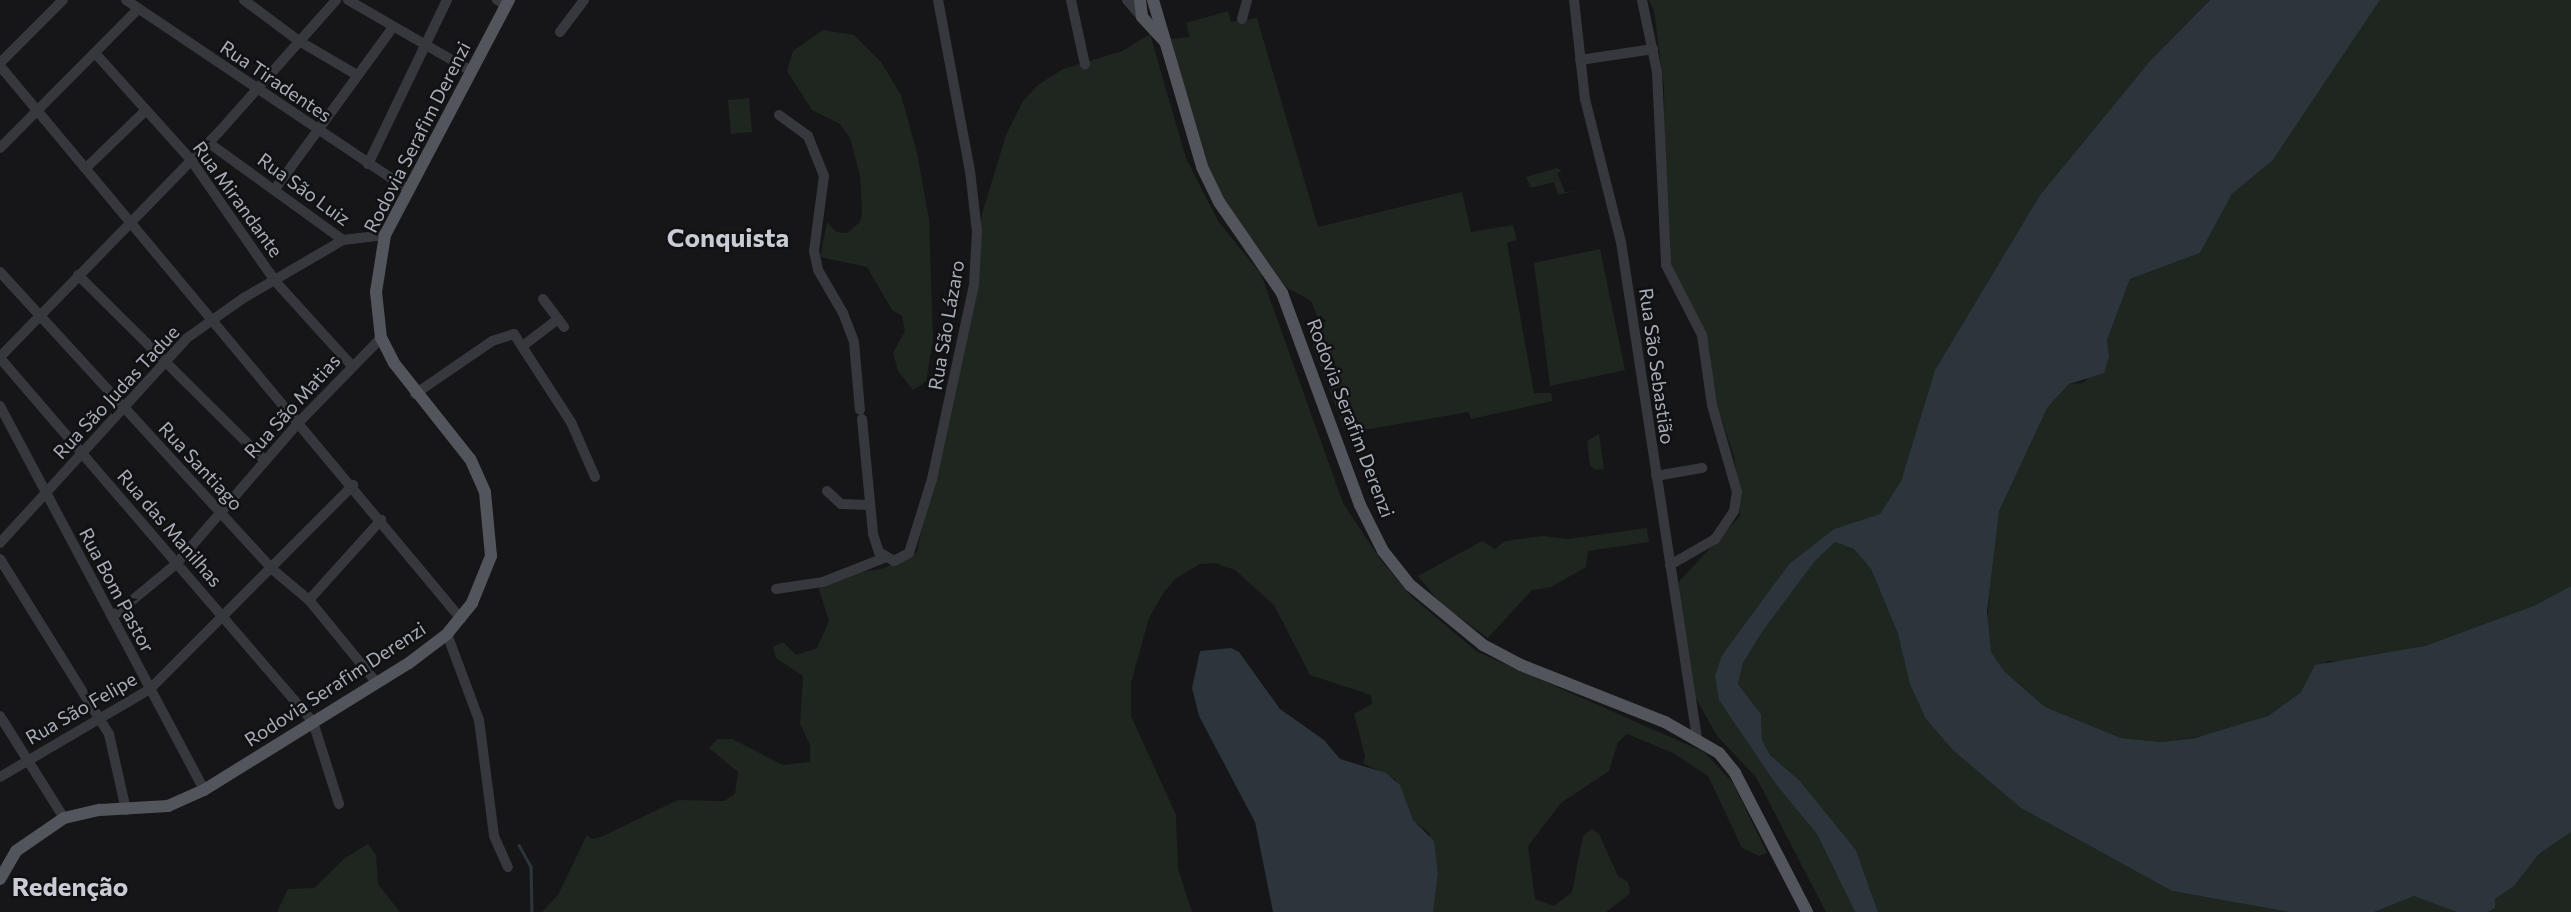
<!DOCTYPE html>
<meta charset="utf-8">
<style>
body{margin:0}
#map{position:relative;width:2571px;height:912px;overflow:hidden;background:#161618;font-family:Commissioner,sans-serif}
div>[style]{position:absolute}
[style*='--x']{left:calc(var(--x)*1px);top:calc(var(--y)*1px);width:calc(var(--w)*1px);rotate:calc(var(--a)*1deg)}
.green>*{inset:0;background:#1e261f}
.water>*{inset:0;background:#2c353c}
.stream>*{height:2.5px;margin:-1.25px;padding:0 1.25px;transform-origin:1.25px;border-radius:1.25px;background:#2c353c}
.minor>*{height:10px;margin:-5px;padding:0 5px;transform-origin:5px;border-radius:5px;background:#37383d}
.major>*{height:12px;margin:-6px;padding:0 6px;transform-origin:6px;border-radius:6px;background:#53555c}
span{translate:-50% -50%;white-space:nowrap;text-align:center;line-height:1.15;-webkit-text-stroke:5px #111113;paint-order:stroke}
.street-label{font-size:19px;color:#a8adb8}
.district-label{font-size:26px;color:#c9ccd4;font-weight:700}
</style>
<div id="map">
<div class="green">
<i style="clip-path:polygon(1649px 0,2210px 0,2150px 61px,2040px 195px,1935px 370px,1901px 481px,1880px 514px,1834px 529px,1789px 564px,1722px 655px,1736px 725px,1775px 783px,1817px 834px,1855px 912px,1826px 912px,1756px 777px,1717px 736px,1694px 695px,1674px 587px,1740px 516px,1739px 497px,1734px 456px,1715px 399px,1709px 347px,1672px 270px,1665px 238px,1664px 87px,1654px 11px)"></i>
<i style="clip-path:polygon(2380px 0,2571px 0,2571px 586px,2536px 605px,2425px 646px,2351px 661px,2327px 661px,2301px 692px,2268px 716px,2223px 733px,2161px 742px,2121px 738px,2045px 707px,2004px 671px,1991px 652px,1987px 634px,1991px 554px,1999px 511px,2022px 457px,2047px 408px,2069px 384px,2083px 383px,2109px 356px,2107px 340px,2130px 279px,2200px 253px,2232px 194px,2273px 160px)"></i>
<i style="clip-path:polygon(1228px 11px,1231px 22px,1257px 18px,1318px 227px,1462px 192px,1471px 232px,1513px 225px,1517px 240px,1507px 243px,1534px 393px,1551px 393px,1553px 401px,1471px 419px,1469px 412px,1346px 433px,1313px 347px,1316px 313px,1311px 301px,1286px 287px,1222px 197px,1203px 159px,1171px 39px,1190px 37px,1186px 23px)"></i>
<i style="clip-path:polygon(823px 30px,854px 35px,881px 62px,901px 95px,917px 153px,929px 219px,933px 340px,926px 382px,913px 390px,898px 371px,893px 353px,905px 331px,902px 316px,892px 310px,867px 267px,820px 257px,827px 222px,836px 232px,847px 233px,860px 222px,862px 212px,860px 176px,850px 138px,840px 124px,812px 110px,787px 71px,793px 51px)"></i>
<i style="clip-path:polygon(1150px 34px,1186px 158px,1218px 221px,1261px 274px,1343px 503px,1380px 559px,1412px 597px,1476px 651px,1704px 752px,1733px 783px,1767px 853px,1759px 856px,1742px 848px,1708px 776px,1673px 753px,1627px 734px,1618px 742px,1609px 771px,1561px 803px,1528px 846px,1535px 899px,1554px 906px,1572px 892px,1583px 836px,1592px 829px,1599px 834px,1618px 876px,1628px 882px,1630px 893px,1623px 899px,1606px 912px,1433px 912px,1438px 874px,1429px 833px,1413px 820px,1395px 779px,1363px 763px,1365px 756px,1354px 714px,1372px 704px,1371px 695px,1310px 675px,1274px 605px,1235px 570px,1215px 563px,1200px 564px,1175px 579px,1164px 592px,1149px 618px,1131px 683px,1131px 716px,1176px 815px,1178px 869px,1192px 912px,542px 912px,558px 895px,587px 835px,591px 839px,601px 837px,678px 800px,724px 801px,735px 794px,738px 772px,709px 748px,717px 739px,732px 739px,783px 765px,810px 762px,810px 745px,800px 723px,803px 676px,776px 658px,773px 647px,783px 642px,796px 655px,817px 648px,829px 621px,818px 586px,846px 574px,882px 569px,917px 552px,976px 264px,982px 214px,1006px 135px,1023px 101px,1038px 85px,1063px 69px,1122px 51px)"></i>
<i style="clip-path:polygon(749px 98px,752px 132px,731px 134px,728px 100px)"></i>
<i style="clip-path:polygon(1557px 168px,1562px 171px,1557px 173px,1565px 192px,1575px 191px,1558px 195px,1554px 182px,1531px 188px,1526px 177px)"></i>
<i style="clip-path:polygon(1600px 249px,1625px 370px,1550px 386px,1534px 263px)"></i>
<i style="clip-path:polygon(1599px 434px,1604px 469px,1595px 470px,1590px 465px,1587px 441px)"></i>
<i style="clip-path:polygon(1647px 528px,1649px 542px,1588px 551px,1586px 567px,1551px 587px,1532px 590px,1488px 638px,1441px 604px,1418px 576px,1482px 541px,1495px 549px,1505px 541px,1543px 536px,1568px 539px)"></i>
<i style="clip-path:polygon(1835px 542px,1854px 549px,1871px 569px,1898px 634px,1989px 779px,2021px 808px,2172px 891px,2289px 912px,1878px 912px,1856px 850px,1799px 780px,1770px 755px,1762px 740px,1761px 714px,1738px 684px,1743px 663px,1762px 632px,1815px 561px)"></i>
<i style="clip-path:polygon(2571px 832px,2571px 912px,2489px 912px,2495px 908px,2495px 899px,2514px 886px,2539px 854px)"></i>
<i style="clip-path:polygon(368px 844px,376px 855px,378px 884px,400px 912px,277px 912px,288px 889px,314px 888px,345px 858px)"></i>
<i style="clip-path:polygon(2414px 896px,2434px 901px,2457px 912px,2374px 912px)"></i>
</div>
<div class="water">
<i style="clip-path:polygon(2210px 0,2380px 0,2273px 160px,2232px 194px,2200px 253px,2130px 279px,2107px 340px,2109px 356px,2104px 373px,2069px 384px,2047px 408px,1999px 511px,1987px 611px,1991px 652px,2004px 671px,2045px 707px,2121px 738px,2161px 742px,2195px 738px,2268px 716px,2301px 692px,2315px 665px,2425px 646px,2536px 605px,2571px 586px,2571px 832px,2539px 854px,2514px 886px,2495px 899px,2495px 908px,2488px 912px,2457px 912px,2414px 896px,2374px 912px,2289px 912px,2172px 891px,2021px 808px,1953px 750px,1926px 719px,1910px 684px,1898px 634px,1871px 569px,1854px 549px,1835px 542px,1815px 561px,1762px 632px,1743px 663px,1738px 684px,1761px 714px,1762px 740px,1770px 755px,1799px 780px,1856px 850px,1878px 912px,1855px 912px,1817px 834px,1775px 783px,1719px 700px,1715px 676px,1722px 655px,1789px 564px,1834px 529px,1880px 514px,1901px 481px,1935px 370px,2040px 195px,2150px 61px)"></i>
<i style="clip-path:polygon(1231px 648px,1239px 652px,1280px 709px,1324px 740px,1340px 759px,1386px 773px,1400px 785px,1413px 820px,1434px 841px,1438px 874px,1433px 912px,1273px 912px,1255px 822px,1199px 716px,1192px 688px,1200px 651px)"></i>
</div>
<div class="stream">
<i style="--x:519;--y:845;--w:25;--a:61"></i>
<i style="--x:531;--y:867;--w:45;--a:88.7"></i>
</div>
<div class="minor">
<i style="--x:126;--y:0;--w:341;--a:33.9"></i>
<i style="--x:244;--y:0;--w:69;--a:36.7"></i>
<i style="--x:299;--y:41;--w:67;--a:30.4"></i>
<i style="--x:348;--y:0;--w:142;--a:30"></i>
<i style="--x:497;--y:0;--w:10;--a:29"></i>
<i style="--x:1071;--y:0;--w:66;--a:77.8"></i>
<i style="--x:1127;--y:0;--w:23;--a:49"></i>
<i style="--x:1574;--y:0;--w:100;--a:83.7"></i>
<i style="--x:1585;--y:99;--w:147;--a:75.9"></i>
<i style="--x:1621;--y:242;--w:502;--a:81.29"></i>
<i style="--x:1642;--y:0;--w:74;--a:78.2"></i>
<i style="--x:1657;--y:72;--w:193;--a:87.3"></i>
<i style="--x:1666;--y:265;--w:79;--a:62.8"></i>
<i style="--x:1702;--y:335;--w:71;--a:81.9"></i>
<i style="--x:1712;--y:405;--w:91;--a:74"></i>
<i style="--x:1737;--y:492;--w:19;--a:99"></i>
<i style="--x:1734;--y:511;--w:34;--a:124"></i>
<i style="--x:1715;--y:539;--w:52;--a:150"></i>
<i style="--x:1242;--y:19;--w:20;--a:-75"></i>
<i style="--x:560;--y:32;--w:40;--a:-53"></i>
<i style="--x:95;--y:53;--w:144;--a:48.1"></i>
<i style="--x:191;--y:160;--w:147;--a:55.2"></i>
<i style="--x:275;--y:281;--w:115;--a:47.8"></i>
<i style="--x:1580;--y:60;--w:74;--a:-8.6"></i>
<i style="--x:0;--y:63;--w:89;--a:-45"></i>
<i style="--x:0;--y:66;--w:720;--a:50.18"></i>
<i style="--x:779;--y:115;--w:36;--a:36"></i>
<i style="--x:808;--y:136;--w:43;--a:68.2"></i>
<i style="--x:824;--y:176;--w:76;--a:97.6"></i>
<i style="--x:814;--y:251;--w:19;--a:78"></i>
<i style="--x:818;--y:270;--w:50;--a:59.8"></i>
<i style="--x:843;--y:313;--w:31;--a:69"></i>
<i style="--x:854;--y:342;--w:68;--a:85"></i>
<i style="--x:209;--y:143;--w:165;--a:35.9"></i>
<i style="--x:343;--y:240;--w:42;--a:-6.8"></i>
<i style="--x:0;--y:148;--w:196;--a:-45.2"></i>
<i style="--x:368;--y:164;--w:182;--a:-64.3"></i>
<i style="--x:87;--y:167;--w:82;--a:-44"></i>
<i style="--x:275;--y:189;--w:200;--a:-53.9"></i>
<i style="--x:0;--y:272;--w:403;--a:47.5"></i>
<i style="--x:272;--y:569;--w:48;--a:40"></i>
<i style="--x:309;--y:600;--w:107;--a:50.7"></i>
<i style="--x:78;--y:275;--w:264;--a:44.8"></i>
<i style="--x:543;--y:299;--w:35;--a:53"></i>
<i style="--x:524;--y:345;--w:43;--a:-37.4"></i>
<i style="--x:0;--y:357;--w:314;--a:-45.8"></i>
<i style="--x:219;--y:132;--w:176;--a:-48.4"></i>
<i style="--x:0;--y:358;--w:480;--a:49.3"></i>
<i style="--x:313;--y:722;--w:86;--a:72.4"></i>
<i style="--x:415;--y:394;--w:93;--a:-34.5"></i>
<i style="--x:492;--y:341;--w:23;--a:-18"></i>
<i style="--x:514;--y:334;--w:105;--a:57.1"></i>
<i style="--x:571;--y:422;--w:60;--a:66.4"></i>
<i style="--x:0;--y:406;--w:435;--a:62"></i>
<i style="--x:862;--y:419;--w:116;--a:84.5"></i>
<i style="--x:873;--y:534;--w:19;--a:72"></i>
<i style="--x:879;--y:552;--w:17;--a:31"></i>
<i style="--x:894;--y:561;--w:17;--a:-28"></i>
<i style="--x:909;--y:553;--w:77;--a:-72.7"></i>
<i style="--x:932;--y:479;--w:199;--a:-77.8"></i>
<i style="--x:974;--y:284;--w:52;--a:-86.7"></i>
<i style="--x:977;--y:232;--w:61;--a:-96.5"></i>
<i style="--x:970;--y:171;--w:174;--a:-100.6"></i>
<i style="--x:1656;--y:476;--w:47;--a:-9.9"></i>
<i style="--x:827;--y:491;--w:19;--a:43"></i>
<i style="--x:841;--y:504;--w:27;--a:2"></i>
<i style="--x:0;--y:543;--w:277;--a:-47.6"></i>
<i style="--x:187;--y:338;--w:67;--a:-35.3"></i>
<i style="--x:242;--y:299;--w:117;--a:-30.3"></i>
<i style="--x:0;--y:559;--w:206;--a:58.1"></i>
<i style="--x:109;--y:734;--w:78;--a:77.4"></i>
<i style="--x:776;--y:589;--w:48;--a:-8.5"></i>
<i style="--x:823;--y:582;--w:66;--a:-21.5"></i>
<i style="--x:309;--y:600;--w:108;--a:-48"></i>
<i style="--x:112;--y:617;--w:83;--a:-39.6"></i>
<i style="--x:176;--y:564;--w:189;--a:-49.1"></i>
<i style="--x:300;--y:421;--w:116;--a:-45.7"></i>
<i style="--x:447;--y:634;--w:92;--a:69.6"></i>
<i style="--x:479;--y:720;--w:117;--a:82.6"></i>
<i style="--x:494;--y:836;--w:34;--a:66"></i>
<i style="--x:0;--y:716;--w:120;--a:57.9"></i>
<i style="--x:0;--y:777;--w:174;--a:-30.4"></i>
<i style="--x:150;--y:689;--w:288;--a:-45.1"></i>
</div>
<div class="major">
<i style="--x:1140;--y:0;--w:17;--a:83"></i>
<i style="--x:1142;--y:17;--w:33;--a:47"></i>
<i style="--x:1153;--y:0;--w:174;--a:73.6"></i>
<i style="--x:1202;--y:167;--w:39;--a:64"></i>
<i style="--x:1219;--y:202;--w:111;--a:55.3"></i>
<i style="--x:1282;--y:293;--w:226;--a:69.8"></i>
<i style="--x:1360;--y:505;--w:51;--a:63.4"></i>
<i style="--x:1383;--y:551;--w:43;--a:51.5"></i>
<i style="--x:1410;--y:585;--w:94;--a:39.4"></i>
<i style="--x:1483;--y:645;--w:43;--a:27.8"></i>
<i style="--x:1521;--y:665;--w:155;--a:21.6"></i>
<i style="--x:1665;--y:722;--w:62;--a:29.9"></i>
<i style="--x:1719;--y:753;--w:26;--a:51"></i>
<i style="--x:1735;--y:773;--w:157;--a:62.6"></i>
<i style="--x:0;--y:879;--w:32;--a:-60"></i>
<i style="--x:16;--y:851;--w:58;--a:-34.5"></i>
<i style="--x:64;--y:818;--w:37;--a:-13"></i>
<i style="--x:100;--y:810;--w:68;--a:-3.4"></i>
<i style="--x:168;--y:806;--w:39;--a:-24"></i>
<i style="--x:204;--y:790;--w:241;--a:-31.8"></i>
<i style="--x:409;--y:663;--w:48;--a:-37.3"></i>
<i style="--x:447;--y:634;--w:40;--a:-51"></i>
<i style="--x:472;--y:603;--w:51;--a:-68"></i>
<i style="--x:491;--y:556;--w:64;--a:-95.4"></i>
<i style="--x:485;--y:492;--w:36;--a:-114"></i>
<i style="--x:470;--y:459;--w:122;--a:-128.4"></i>
<i style="--x:394;--y:363;--w:28;--a:-117"></i>
<i style="--x:381;--y:338;--w:46;--a:-96.2"></i>
<i style="--x:376;--y:292;--w:58;--a:-81"></i>
<i style="--x:385;--y:235;--w:266;--a:-62.2"></i>
</div>
<div class="street-label">
<span style="left:276px;top:81px;rotate:34deg">Rua Tiradentes</span>
<span style="left:417px;top:137px;rotate:-63deg">Rodovia Serafim Derenzi</span>
<span style="left:304px;top:189px;rotate:36deg">Rua São Luiz</span>
<span style="left:238px;top:199px;rotate:54deg">Rua Mirandante</span>
<span style="left:946px;top:325px;rotate:-80deg">Rua São Lázaro</span>
<span style="left:1657px;top:366px;rotate:82deg">Rua São Sebastião</span>
<span style="left:116px;top:392px;rotate:-47deg">Rua São Judas Tadue</span>
<span style="left:292px;top:406px;rotate:-48deg">Rua São Matias</span>
<span style="left:1351px;top:418px;rotate:69deg">Rodovia Serafim Derenzi</span>
<span style="left:201px;top:466px;rotate:47deg">Rua Santiago</span>
<span style="left:170px;top:528px;rotate:49deg">Rua das Manilhas</span>
<span style="left:117px;top:590px;rotate:62deg">Rua Bom Pastor</span>
<span style="left:335px;top:684px;rotate:-33deg">Rodovia Serafim Derenzi</span>
<span style="left:81px;top:708px;rotate:-30deg">Rua São Felipe</span>
</div>
<div class="district-label">
<span style="left:728px;top:237px">Conquista</span>
<span style="left:70px;top:886px">Redenção</span>
</div>
</div>
